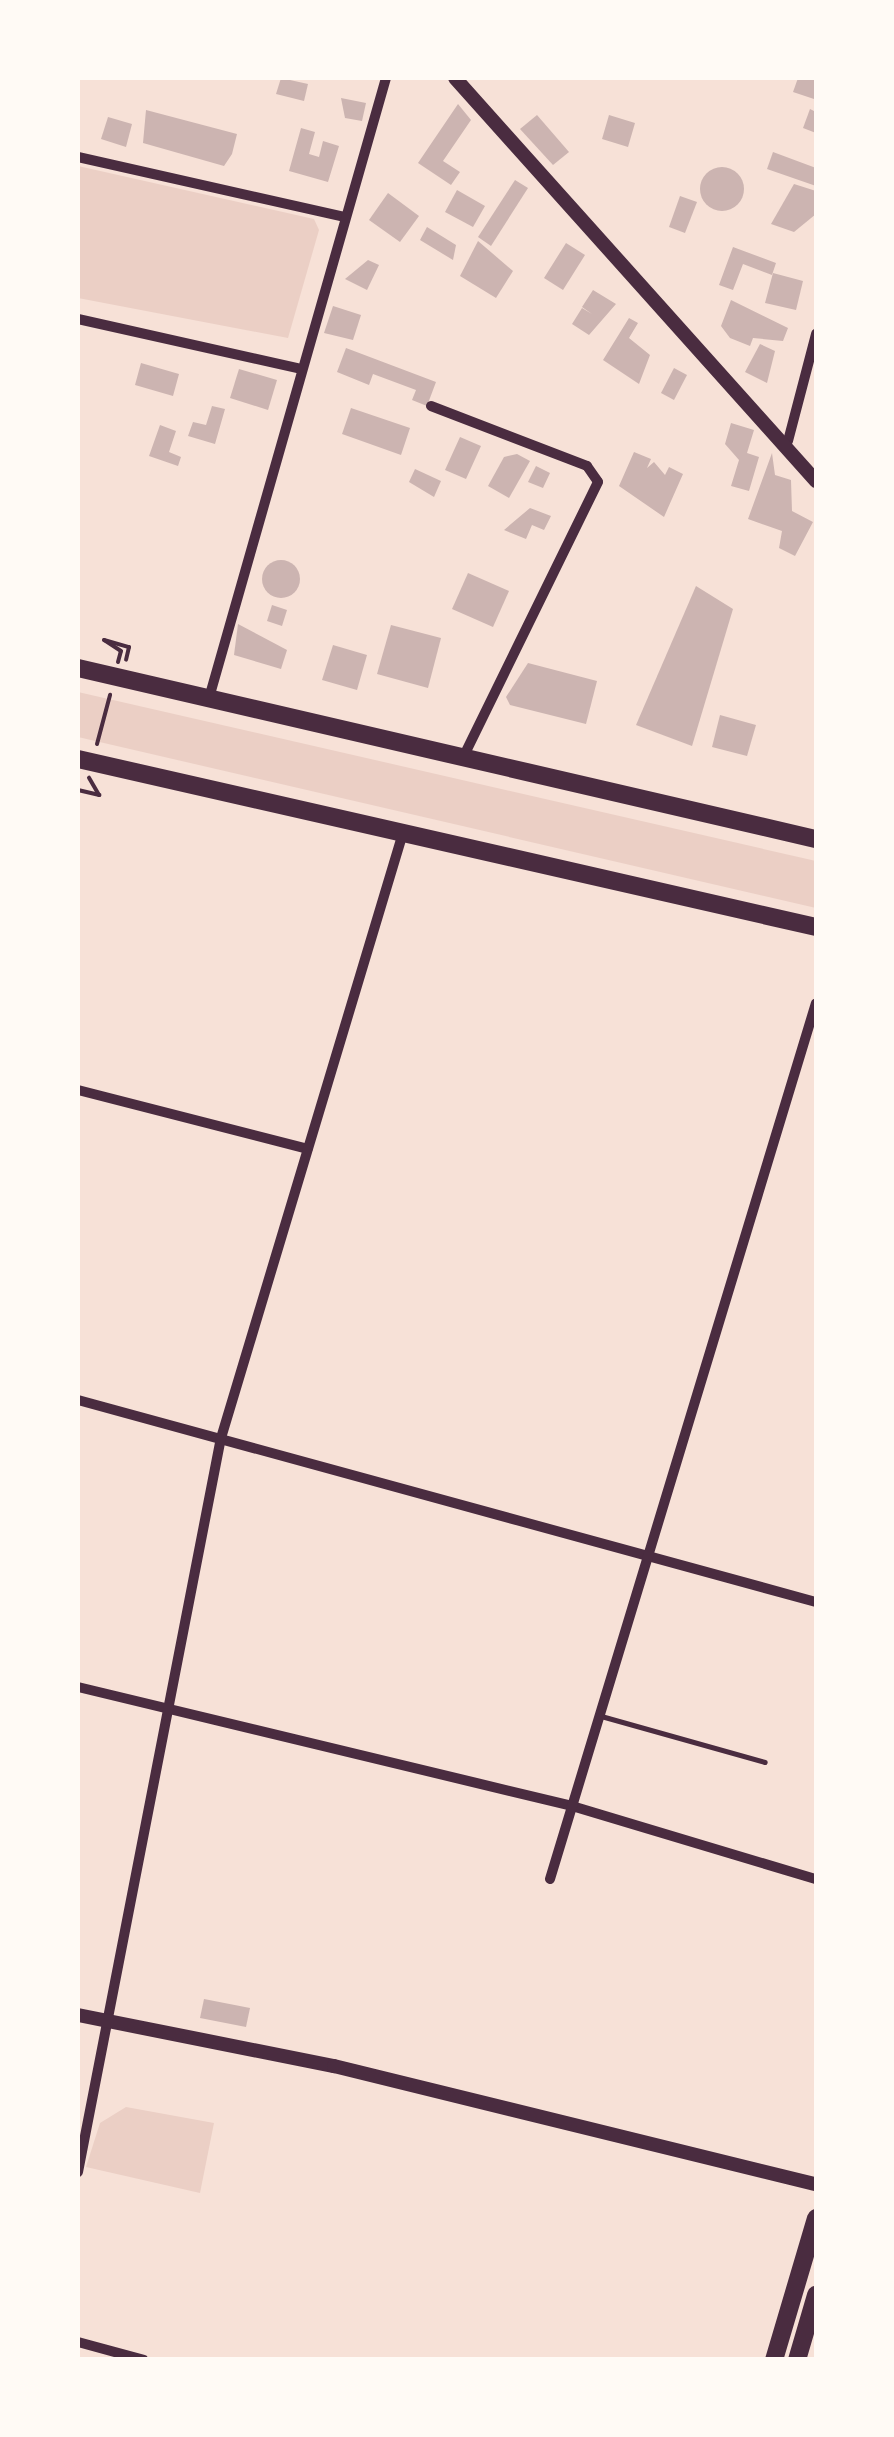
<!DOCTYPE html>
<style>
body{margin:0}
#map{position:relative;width:894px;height:2437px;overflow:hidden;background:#f7e1d7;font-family:"Source Sans 3",sans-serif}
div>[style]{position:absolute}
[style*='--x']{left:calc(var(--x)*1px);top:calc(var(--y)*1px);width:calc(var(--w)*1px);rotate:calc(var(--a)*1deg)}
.green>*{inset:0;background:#ebcfc5}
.building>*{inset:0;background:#ccb4b1}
.round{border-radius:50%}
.path>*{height:4px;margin:-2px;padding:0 2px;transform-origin:2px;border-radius:2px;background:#4a2c40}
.service>*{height:5px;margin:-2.5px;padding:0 2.5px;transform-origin:2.5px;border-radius:2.5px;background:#4a2c40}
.minor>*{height:10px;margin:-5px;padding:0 5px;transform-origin:5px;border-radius:5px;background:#4a2c40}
.secondary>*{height:14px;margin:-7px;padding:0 7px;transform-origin:7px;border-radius:7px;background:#4a2c40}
.trunk>*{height:18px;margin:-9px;padding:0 9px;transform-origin:9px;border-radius:9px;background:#4a2c40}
span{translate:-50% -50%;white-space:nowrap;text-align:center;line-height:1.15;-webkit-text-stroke:9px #fffaf5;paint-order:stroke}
.frame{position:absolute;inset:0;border:80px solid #fffaf5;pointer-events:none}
</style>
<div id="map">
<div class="green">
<i style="clip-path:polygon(78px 166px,314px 219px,319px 230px,288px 338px,78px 298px)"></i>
<i style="clip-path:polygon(78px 692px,816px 861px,816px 908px,78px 737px)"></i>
<i style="clip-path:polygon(126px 2107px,214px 2123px,200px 2193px,86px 2167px,100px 2123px)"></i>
</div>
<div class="building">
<i style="clip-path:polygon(281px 78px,308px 84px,304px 101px,276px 94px)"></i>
<i style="clip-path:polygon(798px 78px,816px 78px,814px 99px,793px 92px)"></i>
<i style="clip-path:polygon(341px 98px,366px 103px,362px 121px,345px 118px)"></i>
<i style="clip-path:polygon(458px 104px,471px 120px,443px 161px,460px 172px,451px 185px,418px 163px)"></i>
<i style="clip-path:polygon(810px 109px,816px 112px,816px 133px,803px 128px)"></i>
<i style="clip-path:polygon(146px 110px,237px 134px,232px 154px,224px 166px,143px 143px)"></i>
<i style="clip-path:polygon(537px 115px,569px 152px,553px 165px,520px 129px)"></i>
<i style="clip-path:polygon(609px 115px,635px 123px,628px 147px,602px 139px)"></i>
<i style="clip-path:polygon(108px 117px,132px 124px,126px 147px,101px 139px)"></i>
<i style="clip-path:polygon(301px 128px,315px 132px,309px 154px,319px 157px,323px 141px,339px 146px,328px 182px,289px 171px)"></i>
<i style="clip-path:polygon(773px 152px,816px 168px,816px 186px,767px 169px)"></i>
<i class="round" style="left:700px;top:167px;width:44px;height:44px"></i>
<i style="clip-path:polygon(515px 180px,528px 188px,491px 246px,478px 237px)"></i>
<i style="clip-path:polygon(794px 184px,816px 191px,816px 214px,794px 232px,771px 224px)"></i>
<i style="clip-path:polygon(457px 190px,485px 206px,473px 227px,445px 212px)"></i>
<i style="clip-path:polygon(388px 193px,419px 216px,400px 242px,369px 220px)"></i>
<i style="clip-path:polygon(680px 196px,697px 202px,685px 233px,669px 227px)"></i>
<i style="clip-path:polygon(427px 227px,456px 245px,453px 260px,420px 240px)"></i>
<i style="clip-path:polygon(478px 241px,513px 271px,496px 298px,460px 276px)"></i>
<i style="clip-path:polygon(566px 243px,585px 255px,563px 290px,544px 278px)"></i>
<i style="clip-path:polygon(733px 247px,776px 263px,772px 275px,743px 264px,733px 290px,719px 285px)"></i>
<i style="clip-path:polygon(368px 260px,379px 265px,367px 290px,345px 279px)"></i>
<i style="clip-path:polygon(773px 273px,803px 281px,796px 310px,765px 303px)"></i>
<i style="clip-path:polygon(593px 290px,616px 304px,589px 335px,572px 324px,582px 308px,592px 314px,582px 307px)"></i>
<i style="clip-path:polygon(731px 300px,788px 328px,783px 341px,753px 338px,750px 346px,730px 338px,721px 326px)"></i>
<i style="clip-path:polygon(333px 306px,361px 315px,353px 340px,324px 333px)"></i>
<i style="clip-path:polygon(629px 318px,638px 323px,629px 338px,650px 355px,639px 384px,603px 360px)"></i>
<i style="clip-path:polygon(760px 344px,775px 351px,767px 383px,745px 372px)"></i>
<i style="clip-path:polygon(346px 348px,436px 382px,427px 406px,412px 400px,416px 390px,373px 374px,369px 385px,337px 372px)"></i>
<i style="clip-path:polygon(141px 363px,179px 374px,173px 396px,135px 385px)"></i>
<i style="clip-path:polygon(674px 368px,687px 375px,674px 400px,661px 393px)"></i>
<i style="clip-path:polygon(239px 369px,277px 380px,268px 410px,230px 398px)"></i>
<i style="clip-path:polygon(212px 406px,225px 409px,215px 444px,188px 436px,193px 422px,206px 425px)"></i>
<i style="clip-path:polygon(351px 408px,410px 428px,401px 455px,342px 434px)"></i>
<i style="clip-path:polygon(731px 423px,754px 430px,747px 453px,759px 457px,749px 491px,731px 486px,739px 460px,725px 444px)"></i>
<i style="clip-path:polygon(160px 425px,176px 431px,169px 452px,181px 457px,178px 466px,149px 456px)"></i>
<i style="clip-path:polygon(460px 437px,481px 446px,466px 479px,445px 470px)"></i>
<i style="clip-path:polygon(634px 452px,651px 459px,647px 468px,654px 462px,665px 475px,669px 467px,683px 474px,664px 517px,619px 486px)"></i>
<i style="clip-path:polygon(772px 453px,775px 475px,791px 480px,792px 511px,813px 522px,795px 556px,779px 548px,782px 531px,748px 519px)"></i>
<i style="clip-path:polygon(517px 454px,530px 461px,509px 498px,488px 486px,504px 457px)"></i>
<i style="clip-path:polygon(536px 466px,550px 473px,543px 488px,528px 482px)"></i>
<i style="clip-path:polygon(415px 469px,441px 481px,434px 497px,409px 482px)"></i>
<i style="clip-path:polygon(530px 508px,551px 516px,544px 530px,532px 525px,526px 539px,504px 530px)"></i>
<i class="round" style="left:262px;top:560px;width:38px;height:38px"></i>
<i style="clip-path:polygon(468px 573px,509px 591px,493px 627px,452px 609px)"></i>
<i style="clip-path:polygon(696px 586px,733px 609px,692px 746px,636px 725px)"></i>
<i style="clip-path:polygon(272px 605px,287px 610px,282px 626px,267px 621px)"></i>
<i style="clip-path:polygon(238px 624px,287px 650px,281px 669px,234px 655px)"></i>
<i style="clip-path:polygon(391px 625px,441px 638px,428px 688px,377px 674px)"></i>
<i style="clip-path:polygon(333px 645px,367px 655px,357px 690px,322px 680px)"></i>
<i style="clip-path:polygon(528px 663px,597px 681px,586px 724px,510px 705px,506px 697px)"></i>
<i style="clip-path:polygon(720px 715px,756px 725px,747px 756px,712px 747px)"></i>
<i style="clip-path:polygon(204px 1999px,250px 2008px,246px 2027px,200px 2018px)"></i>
</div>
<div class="path">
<i style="--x:118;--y:662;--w:11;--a:-75"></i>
<i style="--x:121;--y:651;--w:20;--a:-147"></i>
<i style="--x:104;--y:640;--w:26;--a:16"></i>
<i style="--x:129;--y:647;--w:13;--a:103"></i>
<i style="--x:97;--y:744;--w:51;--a:-75.1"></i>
<i style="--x:78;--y:790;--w:22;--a:13"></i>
<i style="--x:99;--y:795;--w:20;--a:-120"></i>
</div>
<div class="service">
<i style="--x:601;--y:1716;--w:170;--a:15.7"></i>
</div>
<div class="minor">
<i style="--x:78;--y:157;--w:274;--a:12.7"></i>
<i style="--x:78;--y:319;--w:225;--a:12.6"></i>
<i style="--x:431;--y:406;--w:167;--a:21"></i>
<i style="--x:587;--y:466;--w:19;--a:55"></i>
<i style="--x:598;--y:482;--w:309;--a:116.1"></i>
<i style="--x:788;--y:441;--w:111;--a:-75.3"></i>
<i style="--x:209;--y:698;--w:645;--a:-74.07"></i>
<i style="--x:78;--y:1090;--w:237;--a:14.4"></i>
<i style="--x:78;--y:1400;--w:765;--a:15.31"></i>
<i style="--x:78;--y:1687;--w:508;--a:13.54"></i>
<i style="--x:572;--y:1806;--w:255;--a:16.7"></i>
<i style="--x:550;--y:1879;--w:915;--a:-73.11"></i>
<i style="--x:78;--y:2172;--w:748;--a:-78.98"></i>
<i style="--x:221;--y:1438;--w:632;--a:-73.26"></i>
<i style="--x:78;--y:2342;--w:68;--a:15.3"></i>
</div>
<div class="secondary">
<i style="--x:455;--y:78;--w:541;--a:48.15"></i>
<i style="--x:78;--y:2015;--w:261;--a:11.3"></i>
<i style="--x:334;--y:2066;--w:496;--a:13.8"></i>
</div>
<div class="trunk">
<i style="--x:78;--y:668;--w:758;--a:13.05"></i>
<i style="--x:78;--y:759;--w:757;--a:12.82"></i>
<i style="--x:774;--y:2360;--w:148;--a:-73.5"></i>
<i style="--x:797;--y:2360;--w:68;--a:-73.7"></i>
</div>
<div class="frame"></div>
</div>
